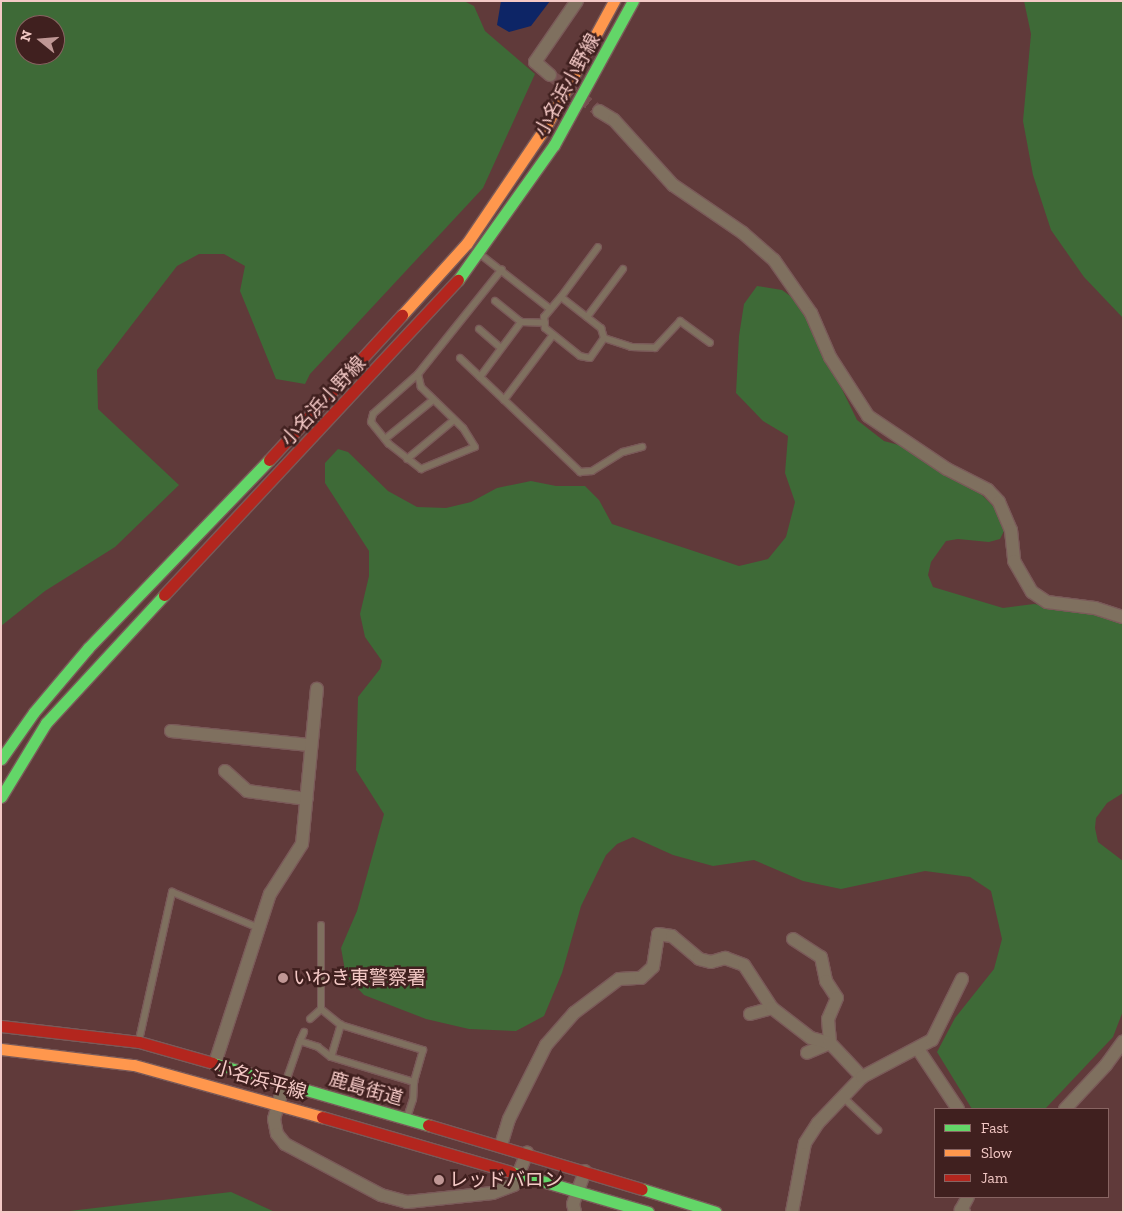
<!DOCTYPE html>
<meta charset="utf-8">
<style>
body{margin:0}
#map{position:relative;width:1124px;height:1213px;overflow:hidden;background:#603a3a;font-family:"Zilla Slab","Noto Sans JP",serif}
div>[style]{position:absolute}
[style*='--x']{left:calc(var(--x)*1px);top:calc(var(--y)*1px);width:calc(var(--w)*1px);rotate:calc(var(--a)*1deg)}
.green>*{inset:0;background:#3e6a37}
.water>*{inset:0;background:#0d2566}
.street-tunnel>*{height:12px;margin-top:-6px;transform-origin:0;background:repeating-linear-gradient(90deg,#764f4f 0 12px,transparent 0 18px)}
.roads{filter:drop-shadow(1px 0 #7a5a59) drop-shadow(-1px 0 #7a5a59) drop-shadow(0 1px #7a5a59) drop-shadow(0 -1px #7a5a59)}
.lane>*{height:6px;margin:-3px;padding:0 3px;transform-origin:3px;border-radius:3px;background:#7f705f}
.street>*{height:12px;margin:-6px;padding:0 6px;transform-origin:6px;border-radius:6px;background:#7f705f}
.fast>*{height:11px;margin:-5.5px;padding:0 5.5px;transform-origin:5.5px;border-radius:5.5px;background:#63d668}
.slow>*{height:11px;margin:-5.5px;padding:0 5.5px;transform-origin:5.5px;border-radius:5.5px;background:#ff974d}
.jam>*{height:11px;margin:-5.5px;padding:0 5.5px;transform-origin:5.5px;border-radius:5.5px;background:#b3261e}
.dots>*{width:14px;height:14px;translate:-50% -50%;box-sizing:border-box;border:2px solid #40201f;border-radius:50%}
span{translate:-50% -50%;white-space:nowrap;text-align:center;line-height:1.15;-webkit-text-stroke:5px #40201f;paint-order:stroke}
.street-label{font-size:19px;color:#f4c9c6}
.poi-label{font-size:19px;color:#f4c9c6}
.left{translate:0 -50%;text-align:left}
.frame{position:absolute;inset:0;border:2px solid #f4c9c6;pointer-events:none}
.legend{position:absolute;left:934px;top:1108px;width:175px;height:90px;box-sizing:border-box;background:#40201f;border:1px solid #886462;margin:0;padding:6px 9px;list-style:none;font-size:15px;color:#f4c9c6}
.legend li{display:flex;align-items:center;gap:10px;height:25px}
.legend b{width:25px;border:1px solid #886462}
.north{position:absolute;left:15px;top:15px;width:50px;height:50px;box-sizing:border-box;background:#40201f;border:1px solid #886462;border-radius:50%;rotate:287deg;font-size:14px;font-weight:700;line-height:20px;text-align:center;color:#f4c9c6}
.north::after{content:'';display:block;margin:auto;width:18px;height:22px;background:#c09795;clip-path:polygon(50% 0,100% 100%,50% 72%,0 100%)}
</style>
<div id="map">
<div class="green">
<i style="clip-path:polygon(evenodd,1px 1px,464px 1px,474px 6px,485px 31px,535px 74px,483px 188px,310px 374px,305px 384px,276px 379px,240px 291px,245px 266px,224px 254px,199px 254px,177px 266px,97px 370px,98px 409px,179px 485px,115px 547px,45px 591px,1px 626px,1px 1px,25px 25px,55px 25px,55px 55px,25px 55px,25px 25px)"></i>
<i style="clip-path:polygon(1024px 1px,1123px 1px,1123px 318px,1084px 277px,1051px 230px,1033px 175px,1023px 121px,1031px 34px)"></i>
<i style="clip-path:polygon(757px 286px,782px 290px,800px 303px,857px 420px,884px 441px,906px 447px,978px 491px,997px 510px,1005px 529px,1000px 539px,989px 542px,958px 539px,946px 541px,931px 562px,928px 575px,933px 587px,1003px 608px,1034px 604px,1095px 613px,1123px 623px,1123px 793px,1107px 803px,1096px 818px,1095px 828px,1098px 842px,1123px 861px,1123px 1011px,1113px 1037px,1045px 1109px,972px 1109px,937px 1052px,955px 1018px,994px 969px,1002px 939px,991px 891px,970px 877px,925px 871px,841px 889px,803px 881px,754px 860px,713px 866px,673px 855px,633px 837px,617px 844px,606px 855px,581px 906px,562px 973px,544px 1016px,516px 1031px,469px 1029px,426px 1019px,364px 995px,346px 976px,341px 948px,357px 911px,384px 814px,356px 770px,358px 697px,380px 669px,382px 661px,365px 637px,360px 614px,369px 576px,369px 551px,325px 483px,325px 463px,338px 449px,348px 452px,388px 491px,417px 507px,446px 508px,471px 502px,497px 488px,531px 481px,556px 486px,585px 486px,599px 500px,612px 524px,739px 566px,768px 559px,786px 537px,795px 502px,785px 473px,788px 436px,763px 421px,736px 393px,739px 336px,744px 304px)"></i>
<i style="clip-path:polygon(231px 1192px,275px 1212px,61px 1212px)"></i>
</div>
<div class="water">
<i style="clip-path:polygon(501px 1px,550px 1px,531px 26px,509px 32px,497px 25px)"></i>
</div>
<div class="street-tunnel">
<i style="--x:550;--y:75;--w:61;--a:36.3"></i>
</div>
<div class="roads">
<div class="lane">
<i style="--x:481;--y:255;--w:88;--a:38"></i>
<i style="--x:561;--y:297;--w:51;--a:37.8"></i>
<i style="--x:601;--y:328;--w:10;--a:73"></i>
<i style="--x:604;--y:338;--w:24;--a:125"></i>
<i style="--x:590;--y:358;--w:10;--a:-169"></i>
<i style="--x:580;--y:356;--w:45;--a:-141.3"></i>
<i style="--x:545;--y:328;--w:11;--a:-95"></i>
<i style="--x:544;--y:317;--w:26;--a:-50"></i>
<i style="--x:561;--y:297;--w:62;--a:-53.5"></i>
<i style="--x:495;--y:301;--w:33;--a:39"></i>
<i style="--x:587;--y:317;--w:60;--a:-53.1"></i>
<i style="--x:479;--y:329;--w:29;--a:41"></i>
<i style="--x:604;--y:338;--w:28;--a:18"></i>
<i style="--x:631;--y:347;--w:24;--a:2"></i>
<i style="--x:655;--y:348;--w:37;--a:-47"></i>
<i style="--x:680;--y:321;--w:37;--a:36"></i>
<i style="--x:460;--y:358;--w:166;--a:43.5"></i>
<i style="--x:580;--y:472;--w:12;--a:-5"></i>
<i style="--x:592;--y:471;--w:36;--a:-32"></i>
<i style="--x:623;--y:452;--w:20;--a:-15"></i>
<i style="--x:418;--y:374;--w:60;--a:138.4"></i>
<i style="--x:373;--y:414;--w:8;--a:104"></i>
<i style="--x:371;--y:422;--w:28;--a:51"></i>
<i style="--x:389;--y:444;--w:41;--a:38"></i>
<i style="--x:421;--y:469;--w:58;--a:-22.2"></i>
<i style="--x:475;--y:447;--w:22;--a:-122"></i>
<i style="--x:463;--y:428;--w:59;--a:-135.7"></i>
<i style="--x:421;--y:387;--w:13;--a:-103"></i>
<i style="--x:418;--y:374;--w:134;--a:-51.3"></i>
<i style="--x:480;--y:377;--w:69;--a:-53.3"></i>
<i style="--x:521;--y:322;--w:24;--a:2"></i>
<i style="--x:504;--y:400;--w:81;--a:-53"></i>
<i style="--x:385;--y:439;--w:62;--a:-39.1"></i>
<i style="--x:407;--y:459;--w:61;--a:-39.7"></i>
<i style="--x:321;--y:1009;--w:26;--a:39"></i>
<i style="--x:310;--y:1019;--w:15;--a:-42"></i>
<i style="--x:321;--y:1009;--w:84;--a:-90"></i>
<i style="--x:139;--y:1040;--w:152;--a:-77.4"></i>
<i style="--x:172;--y:892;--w:94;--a:22.5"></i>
<i style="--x:300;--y:1041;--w:10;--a:-66"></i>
<i style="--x:331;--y:1057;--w:34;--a:-73"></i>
<i style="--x:341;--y:1025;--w:86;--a:17"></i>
<i style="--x:423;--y:1050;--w:33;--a:106"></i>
<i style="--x:286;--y:1081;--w:42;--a:-70.7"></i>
<i style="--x:300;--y:1041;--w:19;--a:18"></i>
<i style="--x:318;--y:1047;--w:16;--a:38"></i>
<i style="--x:331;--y:1057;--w:87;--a:16.8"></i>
<i style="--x:414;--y:1082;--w:17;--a:93"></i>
<i style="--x:413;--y:1099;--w:19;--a:108"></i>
<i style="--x:844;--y:1098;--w:47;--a:43.3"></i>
</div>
<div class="street">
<i style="--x:550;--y:75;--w:20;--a:-139"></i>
<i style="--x:535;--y:62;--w:74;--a:-55.5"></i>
<i style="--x:599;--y:111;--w:17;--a:31"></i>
<i style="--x:614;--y:120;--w:88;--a:47.8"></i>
<i style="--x:673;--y:185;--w:85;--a:34.4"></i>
<i style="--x:743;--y:233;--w:41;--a:41.1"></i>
<i style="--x:774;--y:260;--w:65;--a:55.1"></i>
<i style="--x:811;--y:313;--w:48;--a:66.6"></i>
<i style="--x:830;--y:357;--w:70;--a:57.2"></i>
<i style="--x:868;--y:416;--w:95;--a:33.9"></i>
<i style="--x:947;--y:469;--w:46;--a:27.1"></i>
<i style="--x:988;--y:490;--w:16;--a:47"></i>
<i style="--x:999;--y:502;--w:30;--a:67"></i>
<i style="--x:1011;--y:530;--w:31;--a:84"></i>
<i style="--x:1014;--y:561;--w:36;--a:60"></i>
<i style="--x:1032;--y:592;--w:18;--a:34"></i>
<i style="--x:1047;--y:602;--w:48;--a:7.1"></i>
<i style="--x:1095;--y:608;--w:29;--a:18"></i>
<i style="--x:171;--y:731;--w:139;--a:5.8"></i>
<i style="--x:225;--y:771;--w:30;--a:42"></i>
<i style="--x:247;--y:791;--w:60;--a:7.7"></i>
<i style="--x:793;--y:939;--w:33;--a:33"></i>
<i style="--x:821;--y:957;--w:25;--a:78"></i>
<i style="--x:826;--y:981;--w:20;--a:57"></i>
<i style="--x:837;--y:998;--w:23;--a:113"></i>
<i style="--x:828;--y:1019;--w:24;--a:85"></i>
<i style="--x:830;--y:1043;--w:25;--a:157"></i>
<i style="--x:750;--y:1014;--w:23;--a:-15"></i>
<i style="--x:918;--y:1049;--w:72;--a:56.3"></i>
<i style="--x:215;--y:1063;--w:178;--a:-72"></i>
<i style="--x:270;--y:894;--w:59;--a:-57.4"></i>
<i style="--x:302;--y:844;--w:156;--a:-84.5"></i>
<i style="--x:284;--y:1084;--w:36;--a:106"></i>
<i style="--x:274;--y:1119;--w:15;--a:79"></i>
<i style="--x:277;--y:1134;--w:13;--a:51"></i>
<i style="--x:285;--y:1144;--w:109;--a:28"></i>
<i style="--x:381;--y:1195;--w:27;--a:15"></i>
<i style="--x:407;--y:1202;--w:86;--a:-6"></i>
<i style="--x:493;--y:1193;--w:22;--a:-21"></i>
<i style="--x:514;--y:1185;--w:35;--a:-68"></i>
<i style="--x:1065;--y:1109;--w:60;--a:-47"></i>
<i style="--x:1106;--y:1065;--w:29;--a:-54"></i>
<i style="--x:501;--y:1145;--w:27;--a:-73"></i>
<i style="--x:509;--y:1119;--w:83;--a:-63.4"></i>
<i style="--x:546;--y:1045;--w:43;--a:-48.8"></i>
<i style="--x:574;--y:1013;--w:56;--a:-37.1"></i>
<i style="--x:619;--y:979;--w:22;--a:-3"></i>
<i style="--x:641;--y:978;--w:16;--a:-43"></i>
<i style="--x:653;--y:967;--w:33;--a:-81"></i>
<i style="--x:658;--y:934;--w:14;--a:8"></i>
<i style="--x:672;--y:936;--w:35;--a:40"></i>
<i style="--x:699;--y:959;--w:12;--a:14"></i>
<i style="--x:711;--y:962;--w:15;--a:-16"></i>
<i style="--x:725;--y:958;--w:20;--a:20"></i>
<i style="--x:744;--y:965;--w:51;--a:56.9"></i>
<i style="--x:772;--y:1008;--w:49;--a:37.6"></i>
<i style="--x:811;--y:1038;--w:20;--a:15"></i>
<i style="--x:830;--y:1043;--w:47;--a:46.7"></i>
<i style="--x:575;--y:1212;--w:8;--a:-104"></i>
<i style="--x:573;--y:1204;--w:35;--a:-70"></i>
<i style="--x:792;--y:1212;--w:70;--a:-79.3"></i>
<i style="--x:805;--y:1143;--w:24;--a:-57"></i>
<i style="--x:818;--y:1123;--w:64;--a:-46.3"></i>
<i style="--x:862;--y:1077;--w:79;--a:-27.9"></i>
<i style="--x:932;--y:1040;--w:68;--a:-63.8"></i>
<i style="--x:964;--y:1212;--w:4;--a:-146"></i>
<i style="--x:961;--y:1210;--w:15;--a:-62"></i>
</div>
<div class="fast">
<i style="--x:458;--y:280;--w:166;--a:-54.6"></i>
<i style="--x:554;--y:145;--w:164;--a:-61.3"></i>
<i style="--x:1;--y:759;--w:57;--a:-54.9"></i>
<i style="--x:34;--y:712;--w:84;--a:-49.8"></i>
<i style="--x:88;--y:648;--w:261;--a:-46.1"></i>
<i style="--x:1;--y:797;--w:87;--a:-58.7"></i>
<i style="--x:46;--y:723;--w:174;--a:-47.3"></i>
<i style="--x:213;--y:1063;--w:224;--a:16.1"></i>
<i style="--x:511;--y:1172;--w:143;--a:16.3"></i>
<i style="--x:642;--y:1189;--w:77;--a:17.3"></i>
</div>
<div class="slow">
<i style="--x:402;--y:315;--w:97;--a:-47.9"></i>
<i style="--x:467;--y:243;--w:139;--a:-55.9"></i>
<i style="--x:545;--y:128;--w:145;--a:-61.5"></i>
<i style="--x:1;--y:1049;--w:134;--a:6.9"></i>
<i style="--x:134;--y:1065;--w:195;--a:15.5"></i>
</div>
<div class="jam">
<i style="--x:269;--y:460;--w:197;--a:-47.5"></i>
<i style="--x:164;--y:595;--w:431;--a:-47"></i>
<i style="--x:1;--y:1026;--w:139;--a:6.6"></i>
<i style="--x:139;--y:1042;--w:77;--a:15.8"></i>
<i style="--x:322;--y:1117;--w:197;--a:16.2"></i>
<i style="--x:428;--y:1125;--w:223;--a:16.7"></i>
</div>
</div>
<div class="dots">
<i style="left:283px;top:978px;background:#c09795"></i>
<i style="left:439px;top:1180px;background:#c09795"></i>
</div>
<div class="street-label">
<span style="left:567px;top:85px;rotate:-61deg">小名浜小野線</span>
<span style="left:323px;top:401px;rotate:-47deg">小名浜小野線</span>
<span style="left:260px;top:1080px;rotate:16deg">小名浜平線</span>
<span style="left:366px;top:1089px;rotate:16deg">鹿島街道</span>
</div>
<div class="poi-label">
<span class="left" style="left:293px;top:978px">いわき東警察署</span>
<span class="left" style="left:449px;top:1180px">レッドバロン</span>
</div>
<div class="frame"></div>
<ul class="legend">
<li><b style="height:6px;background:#63d668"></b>Fast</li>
<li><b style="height:6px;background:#ff974d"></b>Slow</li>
<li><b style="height:6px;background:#b3261e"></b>Jam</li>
</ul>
<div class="north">N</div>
</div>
